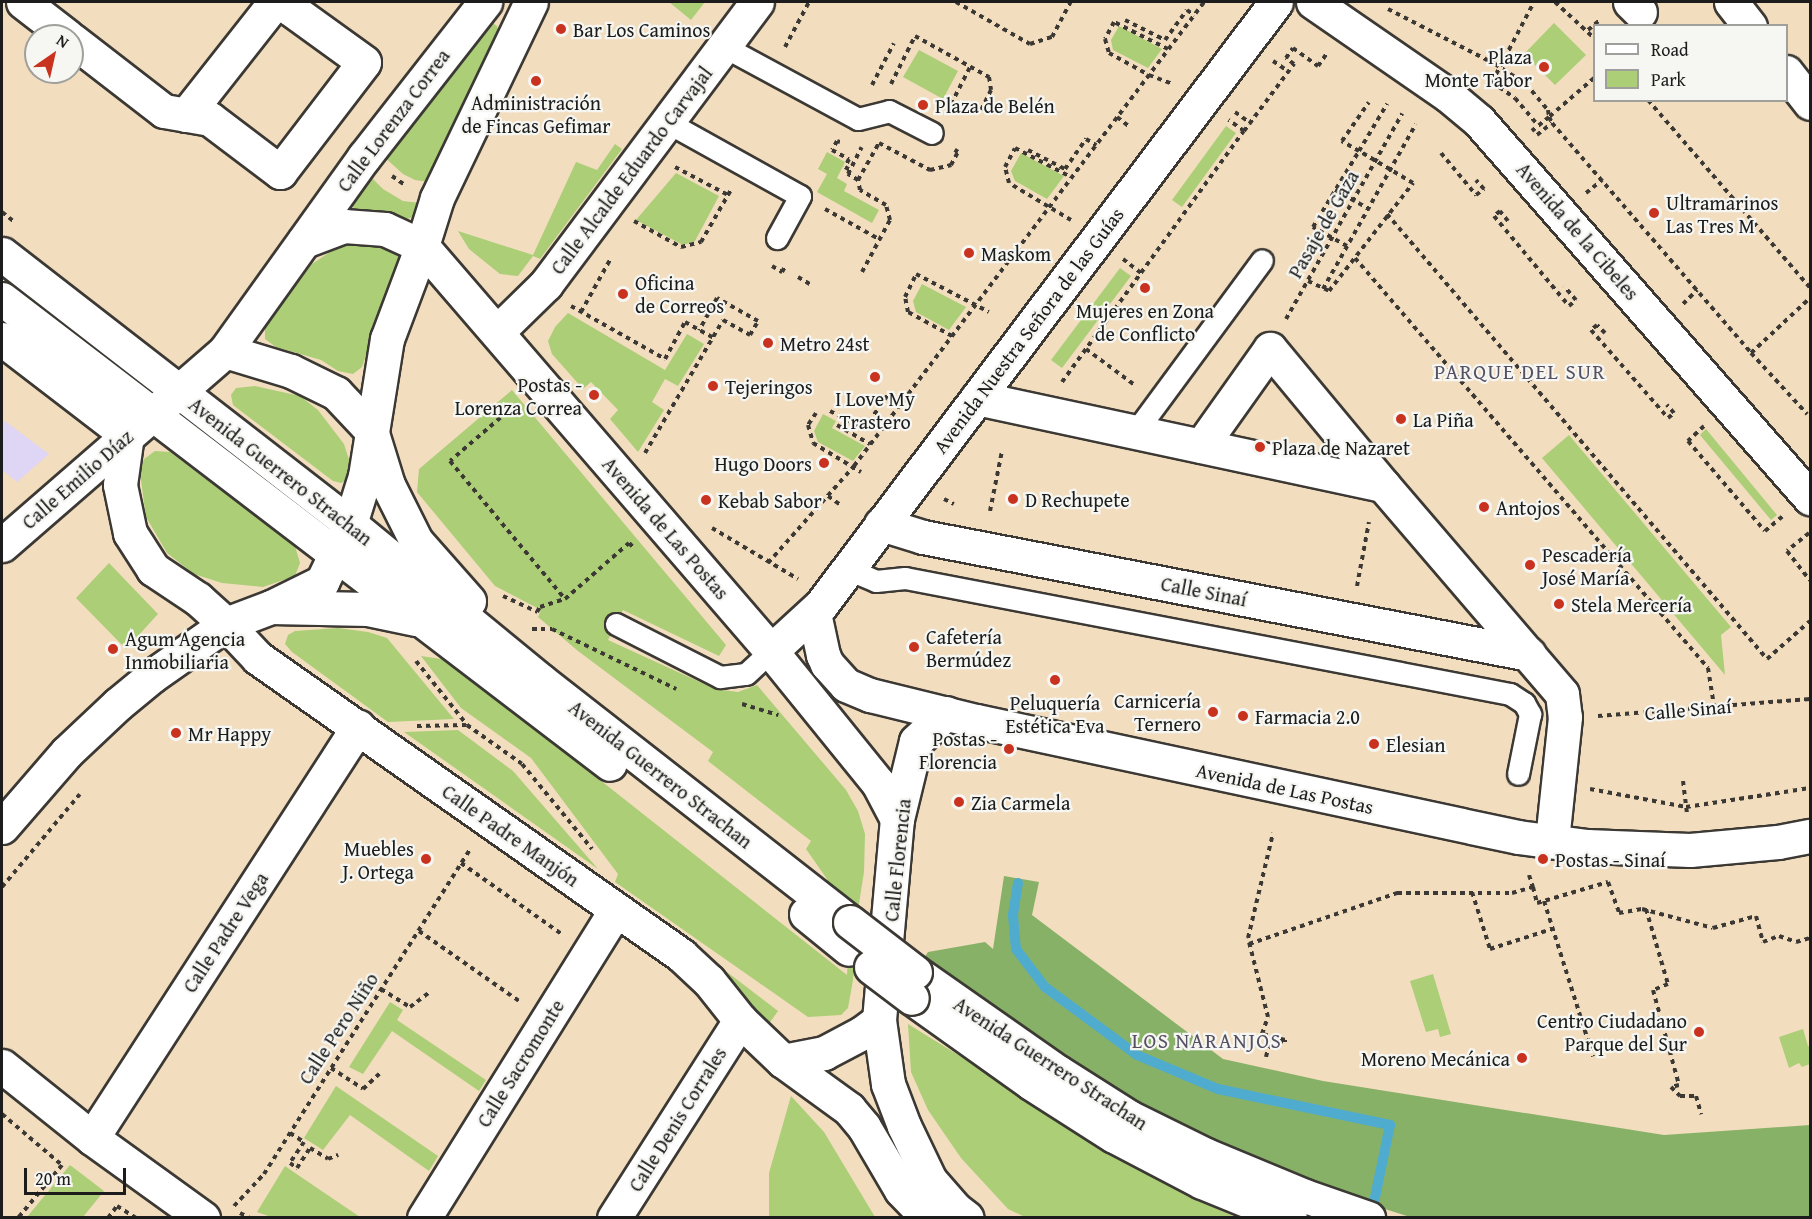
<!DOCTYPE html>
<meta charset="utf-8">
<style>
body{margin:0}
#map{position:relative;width:1812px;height:1219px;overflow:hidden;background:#f3ddbf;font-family:"Gentium Book Plus",serif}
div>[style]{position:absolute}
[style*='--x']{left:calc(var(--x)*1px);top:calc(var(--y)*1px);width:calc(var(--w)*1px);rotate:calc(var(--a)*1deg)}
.built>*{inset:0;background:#dfd5f5}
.green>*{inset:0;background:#abce77}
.forest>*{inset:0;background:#88b168}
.stream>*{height:10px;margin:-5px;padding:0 5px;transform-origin:5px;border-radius:5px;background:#50acce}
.path>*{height:4px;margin-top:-2px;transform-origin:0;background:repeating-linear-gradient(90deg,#3c3934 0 4.5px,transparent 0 9px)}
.roads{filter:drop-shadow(2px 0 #3c3934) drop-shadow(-2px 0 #3c3934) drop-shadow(0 2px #3c3934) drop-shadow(0 -2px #3c3934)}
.lane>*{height:21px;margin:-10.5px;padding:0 10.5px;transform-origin:10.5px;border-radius:10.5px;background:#fff}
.street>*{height:33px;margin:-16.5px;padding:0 16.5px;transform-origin:16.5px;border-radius:16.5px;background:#fff}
.secondary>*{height:33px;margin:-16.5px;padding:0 16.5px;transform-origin:16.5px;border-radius:16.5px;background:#fff}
.primary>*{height:33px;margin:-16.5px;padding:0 16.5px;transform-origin:16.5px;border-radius:16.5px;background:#fff}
.bridges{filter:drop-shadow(2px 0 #3c3934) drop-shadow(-2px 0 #3c3934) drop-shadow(0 2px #3c3934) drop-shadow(0 -2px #3c3934)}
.primary-bridge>*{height:33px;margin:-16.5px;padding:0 16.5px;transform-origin:16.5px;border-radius:16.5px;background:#fff}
.dots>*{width:16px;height:16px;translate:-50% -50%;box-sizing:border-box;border:3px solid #f6f6f2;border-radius:50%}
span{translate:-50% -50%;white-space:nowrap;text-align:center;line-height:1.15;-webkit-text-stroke:4.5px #f6f6f2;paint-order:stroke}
.poi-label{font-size:20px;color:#1c1c1c}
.left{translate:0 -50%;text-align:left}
.right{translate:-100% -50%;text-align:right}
.street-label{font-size:20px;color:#1c1c1c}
.neighbourhood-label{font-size:21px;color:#555163;letter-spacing:1.5px}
.frame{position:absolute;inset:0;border:3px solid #1c1c1c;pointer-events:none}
.legend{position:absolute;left:1593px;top:24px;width:195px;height:78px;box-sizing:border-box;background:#f6f6f2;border:2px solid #9f9f9c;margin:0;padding:8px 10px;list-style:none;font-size:18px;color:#1c1c1c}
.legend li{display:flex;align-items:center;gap:12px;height:30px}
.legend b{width:30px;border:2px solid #9f9f9c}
.north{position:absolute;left:24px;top:24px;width:60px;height:60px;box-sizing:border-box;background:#f6f6f2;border:2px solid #9f9f9c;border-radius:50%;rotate:34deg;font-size:16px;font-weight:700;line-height:24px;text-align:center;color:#1c1c1c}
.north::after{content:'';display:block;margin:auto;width:21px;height:27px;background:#c8321e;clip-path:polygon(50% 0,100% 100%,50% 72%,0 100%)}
.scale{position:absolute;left:24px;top:1168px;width:102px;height:27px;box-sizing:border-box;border:3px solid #1c1c1c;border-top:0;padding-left:8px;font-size:18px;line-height:21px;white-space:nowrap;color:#1c1c1c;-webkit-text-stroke:4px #f6f6f2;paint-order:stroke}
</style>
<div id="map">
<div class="built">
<i style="clip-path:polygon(2px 419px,49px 454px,17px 482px,2px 470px)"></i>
</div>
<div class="green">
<i style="clip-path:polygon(669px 2px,705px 2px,691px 20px)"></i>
<i style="clip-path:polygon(491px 22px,497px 26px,499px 35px,429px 182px,415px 180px,403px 174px,382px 155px,483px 24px)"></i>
<i style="clip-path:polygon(1554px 23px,1586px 55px,1555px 85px,1524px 54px)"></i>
<i style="clip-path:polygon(1119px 26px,1162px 49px,1148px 68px,1113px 50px,1111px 40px)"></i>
<i style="clip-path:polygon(919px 50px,958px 71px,943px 99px,903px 77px)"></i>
<i style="clip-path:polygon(1226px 126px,1236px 133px,1182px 207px,1172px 200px)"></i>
<i style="clip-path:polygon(615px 144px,622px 149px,540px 259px,533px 256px,518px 276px,500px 274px,469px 249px,458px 231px,533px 255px,576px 162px,597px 170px)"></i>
<i style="clip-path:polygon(827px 152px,845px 162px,837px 178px,847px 184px,844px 191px,879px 210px,872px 223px,817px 192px,827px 174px,818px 169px)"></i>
<i style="clip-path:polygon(1021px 153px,1064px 176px,1047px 199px,1015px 181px,1011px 171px)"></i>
<i style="clip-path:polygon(676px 173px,719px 196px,695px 241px,683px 245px,636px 220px)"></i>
<i style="clip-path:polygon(368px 174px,383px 189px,403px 201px,420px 203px,415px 217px,406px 219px,385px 211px,354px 209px,351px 202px)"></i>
<i style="clip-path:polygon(361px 242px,394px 247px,399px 257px,362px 367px,353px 374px,338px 371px,321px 360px,276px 347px,265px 339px,265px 326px,312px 264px,336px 248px)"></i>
<i style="clip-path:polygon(1120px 268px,1131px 276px,1062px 368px,1051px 360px)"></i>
<i style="clip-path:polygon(922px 284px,966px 307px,949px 330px,916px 312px,913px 301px)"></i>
<i style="clip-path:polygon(568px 313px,665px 370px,687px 334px,704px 344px,678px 386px,665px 379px,652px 402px,664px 410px,638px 452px,610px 419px,618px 410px,591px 382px,583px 389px,552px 354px,548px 341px,555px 327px)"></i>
<i style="clip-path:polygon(255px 386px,300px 396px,318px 410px,344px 444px,353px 472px,347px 480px,341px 483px,333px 481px,233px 405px,231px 395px,236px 388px)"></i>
<i style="clip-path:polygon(512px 390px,726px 645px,719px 656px,623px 610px,608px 640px,715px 689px,738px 692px,757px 685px,846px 790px,858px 811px,865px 834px,864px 872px,858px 910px,853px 980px,848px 1008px,841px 1015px,808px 1017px,615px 882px,618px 874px,531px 758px,461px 708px,421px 656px,448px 660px,847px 975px,851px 905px,828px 887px,827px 879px,806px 849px,811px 841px,708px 761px,713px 752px,578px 651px,538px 617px,541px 610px,495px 586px,417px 492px,419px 469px)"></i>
<i style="clip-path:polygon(823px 414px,836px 421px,832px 428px,865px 446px,853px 461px,818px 442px,814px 431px)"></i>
<i style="clip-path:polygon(1706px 429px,1777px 515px,1771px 520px,1700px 435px)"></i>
<i style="clip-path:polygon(1569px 435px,1731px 627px,1721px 635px,1725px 675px,1542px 458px)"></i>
<i style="clip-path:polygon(155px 451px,170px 452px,295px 546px,300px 563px,295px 576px,263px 587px,222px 583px,194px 574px,167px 553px,146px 517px,140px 473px,144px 459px)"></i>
<i style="clip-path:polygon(109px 563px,158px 614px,126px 649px,76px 598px)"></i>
<i style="clip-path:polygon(338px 628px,368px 632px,387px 638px,454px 719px,388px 722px,292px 652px,285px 644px,288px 635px,295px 631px)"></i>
<i style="clip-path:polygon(458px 730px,513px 771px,598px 869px,404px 732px)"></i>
<i style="clip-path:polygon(723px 969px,778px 1011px,766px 1028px,719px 975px)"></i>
<i style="clip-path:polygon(1433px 974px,1451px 1034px,1440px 1037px,1438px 1029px,1426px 1032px,1410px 981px)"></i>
<i style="clip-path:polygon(390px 1002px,403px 1010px,397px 1020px,486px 1080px,479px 1091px,392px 1031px,363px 1074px,349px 1067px)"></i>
<i style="clip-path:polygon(908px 1024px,1173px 1188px,1235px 1217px,1027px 1218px,1008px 1209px,961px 1158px,928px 1110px,911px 1072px)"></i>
<i style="clip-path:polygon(1803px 1029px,1808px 1046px,1810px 1046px,1810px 1064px,1802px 1067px,1799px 1063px,1789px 1068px,1779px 1037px)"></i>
<i style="clip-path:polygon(336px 1086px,438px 1156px,429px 1171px,350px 1115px,323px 1150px,304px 1138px)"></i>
<i style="clip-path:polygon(791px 1096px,824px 1132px,875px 1217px,769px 1217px,769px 1173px)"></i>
<i style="clip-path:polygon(70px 1165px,104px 1191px,83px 1217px,27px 1217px)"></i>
<i style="clip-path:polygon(285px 1166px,298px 1175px,360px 1217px,271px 1217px,257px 1212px)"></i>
</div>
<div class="forest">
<i style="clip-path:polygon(1004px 876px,1039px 882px,1032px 915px,1223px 1059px,1323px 1081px,1664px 1135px,1810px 1125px,1810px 1217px,1410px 1217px,1319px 1188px,1178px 1124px,1058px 1056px,924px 958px,928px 952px,985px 942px,993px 949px)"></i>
</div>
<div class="stream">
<i style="--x:1018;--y:883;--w:32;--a:99"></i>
<i style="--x:1013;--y:915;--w:34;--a:85"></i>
<i style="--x:1016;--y:949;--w:48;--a:52.7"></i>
<i style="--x:1045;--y:987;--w:114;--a:36.5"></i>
<i style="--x:1137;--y:1055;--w:88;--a:22.8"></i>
<i style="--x:1218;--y:1089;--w:176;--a:11.8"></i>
<i style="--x:1390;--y:1125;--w:94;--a:101.7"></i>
</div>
<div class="path">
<i style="--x:956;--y:2;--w:85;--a:29.6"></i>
<i style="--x:1030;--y:44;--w:23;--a:-18"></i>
<i style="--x:1052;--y:37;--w:40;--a:-62"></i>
<i style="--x:1555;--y:2;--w:53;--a:42.7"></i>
<i style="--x:1388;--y:9;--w:120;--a:27.2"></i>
<i style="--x:1495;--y:64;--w:37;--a:33"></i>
<i style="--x:1526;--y:84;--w:34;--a:50"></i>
<i style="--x:1548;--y:110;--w:7;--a:82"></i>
<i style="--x:1549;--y:117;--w:22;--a:141"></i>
<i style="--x:1125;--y:20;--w:45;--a:26.6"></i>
<i style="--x:1165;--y:40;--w:37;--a:-54"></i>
<i style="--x:1187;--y:10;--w:9;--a:36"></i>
<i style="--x:1588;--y:30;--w:17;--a:-40"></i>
<i style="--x:785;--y:47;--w:51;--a:-61.9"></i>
<i style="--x:1168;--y:49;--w:60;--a:-153.4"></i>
<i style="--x:1114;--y:22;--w:19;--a:118"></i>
<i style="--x:1105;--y:39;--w:15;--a:74"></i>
<i style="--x:1109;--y:53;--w:46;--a:28.8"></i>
<i style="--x:1149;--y:75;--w:25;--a:21"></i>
<i style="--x:1273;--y:61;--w:18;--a:34"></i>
<i style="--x:1594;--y:78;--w:60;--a:139.1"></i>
<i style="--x:1549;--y:117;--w:7;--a:63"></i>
<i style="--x:1552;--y:123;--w:304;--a:49.1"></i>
<i style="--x:1751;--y:353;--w:81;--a:-43"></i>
<i style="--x:1492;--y:82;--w:90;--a:-62.3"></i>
<i style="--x:1488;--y:83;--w:4;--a:-14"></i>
<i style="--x:1492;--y:82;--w:28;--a:35"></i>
<i style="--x:1515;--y:98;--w:35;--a:50"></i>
<i style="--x:891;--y:84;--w:54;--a:-63.4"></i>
<i style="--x:915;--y:36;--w:85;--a:29"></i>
<i style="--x:989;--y:77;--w:13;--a:81"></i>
<i style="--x:991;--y:90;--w:25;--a:116"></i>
<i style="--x:872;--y:85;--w:47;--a:-62.4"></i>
<i style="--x:1648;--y:100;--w:248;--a:49.2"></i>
<i style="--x:947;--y:112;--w:51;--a:-62.9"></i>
<i style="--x:1235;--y:112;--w:19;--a:36"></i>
<i style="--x:1117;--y:117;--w:16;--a:38"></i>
<i style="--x:1244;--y:131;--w:84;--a:-53.3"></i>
<i style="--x:1294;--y:64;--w:10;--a:-143"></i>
<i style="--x:1286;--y:58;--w:12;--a:-55"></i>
<i style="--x:1293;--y:48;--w:31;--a:36"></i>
<i style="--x:1318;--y:66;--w:16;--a:-55"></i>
<i style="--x:1537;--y:135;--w:19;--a:-39"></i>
<i style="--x:840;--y:142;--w:3;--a:-162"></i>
<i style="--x:837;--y:141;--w:10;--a:119"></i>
<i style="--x:832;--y:150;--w:19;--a:28"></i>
<i style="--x:849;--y:159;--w:9;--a:117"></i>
<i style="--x:845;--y:167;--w:6;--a:31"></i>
<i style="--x:1028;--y:150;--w:42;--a:27.2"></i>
<i style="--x:1065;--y:169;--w:37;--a:-55"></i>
<i style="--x:1086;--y:139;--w:12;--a:31"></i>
<i style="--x:1441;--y:153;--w:55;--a:50.2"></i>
<i style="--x:1476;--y:195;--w:10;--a:-37"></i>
<i style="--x:1484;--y:189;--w:12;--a:-132"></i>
<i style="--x:675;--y:167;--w:60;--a:27.8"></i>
<i style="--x:392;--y:176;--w:16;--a:35"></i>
<i style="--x:858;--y:180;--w:12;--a:-149"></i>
<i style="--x:848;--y:174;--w:30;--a:-63"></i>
<i style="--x:1335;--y:190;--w:38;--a:29"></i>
<i style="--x:1586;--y:193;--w:21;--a:-39"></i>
<i style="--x:825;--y:209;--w:62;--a:29.1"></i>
<i style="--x:2;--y:212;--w:14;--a:39"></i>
<i style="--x:1387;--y:214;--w:585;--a:49.5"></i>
<i style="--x:1767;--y:659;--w:57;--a:-41.5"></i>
<i style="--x:1071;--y:220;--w:72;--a:-149.2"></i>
<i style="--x:1009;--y:183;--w:16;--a:-104"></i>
<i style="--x:1005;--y:167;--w:21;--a:-62"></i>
<i style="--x:1015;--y:148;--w:63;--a:27.4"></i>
<i style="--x:634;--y:221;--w:54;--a:29"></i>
<i style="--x:681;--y:247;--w:21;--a:-14"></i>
<i style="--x:701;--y:242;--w:62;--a:-60.1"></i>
<i style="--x:1508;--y:221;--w:13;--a:-129"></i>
<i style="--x:1500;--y:211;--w:8;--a:140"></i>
<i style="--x:1494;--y:216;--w:117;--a:50.2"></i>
<i style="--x:1569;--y:306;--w:9;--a:-41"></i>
<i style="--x:1576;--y:300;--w:18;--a:-131"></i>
<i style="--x:1347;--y:246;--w:39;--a:-151"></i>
<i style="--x:1313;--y:227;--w:89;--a:-58.8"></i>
<i style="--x:1359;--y:151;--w:20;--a:-150"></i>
<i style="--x:1342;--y:141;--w:47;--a:-55.3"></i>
<i style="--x:1355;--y:258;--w:541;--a:49.27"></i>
<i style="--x:1708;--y:668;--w:39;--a:81"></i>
<i style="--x:1123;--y:259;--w:24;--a:38"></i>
<i style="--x:772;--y:266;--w:12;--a:31"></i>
<i style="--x:782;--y:272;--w:8;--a:-60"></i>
<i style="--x:862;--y:272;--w:59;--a:-61.7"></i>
<i style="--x:890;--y:220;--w:16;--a:-105"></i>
<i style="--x:886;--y:205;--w:30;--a:-150"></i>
<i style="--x:860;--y:190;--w:10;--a:-101"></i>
<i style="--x:858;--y:180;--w:43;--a:-60.4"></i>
<i style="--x:879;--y:143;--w:58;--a:27.9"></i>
<i style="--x:930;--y:170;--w:22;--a:-13"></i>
<i style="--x:951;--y:165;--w:15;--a:-62"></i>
<i style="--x:958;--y:152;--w:4;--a:-146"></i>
<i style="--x:798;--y:277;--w:17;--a:31"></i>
<i style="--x:1308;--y:281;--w:23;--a:25"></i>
<i style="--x:1329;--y:291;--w:137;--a:-52.1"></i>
<i style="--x:1413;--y:183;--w:63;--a:-149.3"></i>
<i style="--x:1359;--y:151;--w:55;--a:-59.2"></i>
<i style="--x:1323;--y:289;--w:189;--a:-60.6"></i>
<i style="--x:1683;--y:304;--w:20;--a:-45"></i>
<i style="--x:571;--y:306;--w:108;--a:29.4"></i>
<i style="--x:665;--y:359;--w:42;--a:-61.6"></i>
<i style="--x:685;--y:322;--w:33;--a:29"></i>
<i style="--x:581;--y:312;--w:62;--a:-60.9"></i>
<i style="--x:1286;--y:319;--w:236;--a:-60.5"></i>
<i style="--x:1605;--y:333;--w:11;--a:-135"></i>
<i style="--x:1597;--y:325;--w:8;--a:140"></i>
<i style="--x:1591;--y:330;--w:117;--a:48.8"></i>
<i style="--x:1668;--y:418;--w:8;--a:-40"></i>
<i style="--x:1674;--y:413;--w:11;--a:-131"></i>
<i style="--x:952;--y:336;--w:50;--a:-151.4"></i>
<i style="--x:908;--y:312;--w:15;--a:-101"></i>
<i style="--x:905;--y:297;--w:25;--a:-64"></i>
<i style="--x:916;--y:274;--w:82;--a:27.5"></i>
<i style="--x:1086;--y:349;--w:62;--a:36.5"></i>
<i style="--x:1751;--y:353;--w:83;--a:47.4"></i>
<i style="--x:1062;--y:382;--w:310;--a:-54.1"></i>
<i style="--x:1244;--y:131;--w:19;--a:-144"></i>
<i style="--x:514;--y:406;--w:84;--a:139.3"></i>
<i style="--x:450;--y:461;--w:180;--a:50.2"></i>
<i style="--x:830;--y:411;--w:38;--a:28"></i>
<i style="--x:864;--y:429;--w:44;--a:-55.2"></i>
<i style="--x:889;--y:393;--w:16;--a:38"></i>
<i style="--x:816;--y:413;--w:14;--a:124"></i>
<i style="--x:808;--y:425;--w:19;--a:74"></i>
<i style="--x:813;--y:443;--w:56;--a:31.1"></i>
<i style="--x:888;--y:421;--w:14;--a:39"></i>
<i style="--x:837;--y:425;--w:38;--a:30"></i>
<i style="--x:1704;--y:426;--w:22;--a:137"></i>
<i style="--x:1688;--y:441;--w:118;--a:49.5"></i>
<i style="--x:1765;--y:531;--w:23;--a:-40"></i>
<i style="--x:645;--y:453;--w:154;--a:-59.6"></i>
<i style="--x:723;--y:320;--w:31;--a:29"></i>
<i style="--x:750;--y:335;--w:16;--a:-60"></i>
<i style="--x:758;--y:321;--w:47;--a:-150.7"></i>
<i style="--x:717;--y:298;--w:37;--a:119"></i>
<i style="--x:828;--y:496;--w:17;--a:36"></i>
<i style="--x:944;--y:499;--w:11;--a:27"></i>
<i style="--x:990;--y:511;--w:61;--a:-78.7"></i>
<i style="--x:712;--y:528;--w:100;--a:30.7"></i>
<i style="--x:1809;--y:533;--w:28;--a:141"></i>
<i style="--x:1787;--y:551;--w:37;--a:52"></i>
<i style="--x:768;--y:563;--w:130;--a:-48.4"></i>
<i style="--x:854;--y:466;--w:581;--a:-52.97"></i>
<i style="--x:1357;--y:586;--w:65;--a:-79.4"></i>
<i style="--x:503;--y:596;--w:38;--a:25"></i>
<i style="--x:537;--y:612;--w:6;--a:-59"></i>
<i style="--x:540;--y:607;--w:26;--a:-18"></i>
<i style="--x:565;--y:599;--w:85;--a:-41.2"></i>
<i style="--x:629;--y:543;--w:6;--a:45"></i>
<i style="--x:532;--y:629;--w:20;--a:0"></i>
<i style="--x:552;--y:629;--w:138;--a:25.8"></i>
<i style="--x:416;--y:661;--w:82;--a:51.4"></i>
<i style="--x:467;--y:725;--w:67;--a:35.3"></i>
<i style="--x:522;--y:764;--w:110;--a:50.5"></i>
<i style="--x:742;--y:704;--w:38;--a:17"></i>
<i style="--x:1598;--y:716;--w:213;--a:-4.6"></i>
<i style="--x:417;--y:726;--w:49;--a:-1.2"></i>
<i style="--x:1683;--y:781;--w:35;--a:83"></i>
<i style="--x:1590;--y:789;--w:98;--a:10.6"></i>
<i style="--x:1686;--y:807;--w:125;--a:-8.7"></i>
<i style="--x:461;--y:863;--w:125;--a:35.2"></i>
<i style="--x:1529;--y:875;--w:13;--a:72"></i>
<i style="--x:2;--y:887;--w:121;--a:-50"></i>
<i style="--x:1472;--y:892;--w:60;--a:72.5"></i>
<i style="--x:1490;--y:949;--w:65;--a:-17.9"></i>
<i style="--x:1544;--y:901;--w:163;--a:72.5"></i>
<i style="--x:1646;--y:909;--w:78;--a:73.7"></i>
<i style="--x:1668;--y:984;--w:16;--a:158"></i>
<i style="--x:1653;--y:990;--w:98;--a:74.7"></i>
<i style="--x:1679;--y:1085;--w:8;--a:166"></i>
<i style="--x:1671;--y:1087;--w:13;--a:45"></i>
<i style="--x:1680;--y:1096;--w:16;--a:0"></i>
<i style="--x:1696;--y:1096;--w:19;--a:74"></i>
<i style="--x:419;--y:931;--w:122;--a:35"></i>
<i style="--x:1249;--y:944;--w:157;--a:-19"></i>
<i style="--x:1397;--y:893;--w:115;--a:0"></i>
<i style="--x:1512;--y:893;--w:22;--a:-16"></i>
<i style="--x:1533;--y:887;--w:16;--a:76"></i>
<i style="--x:1537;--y:903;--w:74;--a:-16.5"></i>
<i style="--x:1608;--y:882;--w:33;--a:70"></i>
<i style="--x:1619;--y:913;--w:23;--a:-10"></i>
<i style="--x:1642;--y:909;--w:73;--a:15"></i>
<i style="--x:1713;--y:928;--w:45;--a:-15.6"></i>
<i style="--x:1756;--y:916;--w:27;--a:75"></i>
<i style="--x:1763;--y:942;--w:17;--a:-21"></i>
<i style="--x:1779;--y:936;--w:18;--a:19"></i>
<i style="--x:1796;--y:942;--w:15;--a:-16"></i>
<i style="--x:381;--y:989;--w:34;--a:32"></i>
<i style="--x:410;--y:1007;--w:25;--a:-37"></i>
<i style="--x:1266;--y:1057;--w:18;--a:-77"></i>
<i style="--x:1270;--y:1039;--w:15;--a:11"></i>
<i style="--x:1285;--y:1042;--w:2;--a:-90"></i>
<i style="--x:1285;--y:1040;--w:24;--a:-165"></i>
<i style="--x:1262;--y:1034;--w:18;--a:-71"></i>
<i style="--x:1268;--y:1017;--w:81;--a:-104.2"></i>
<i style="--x:1248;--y:938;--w:108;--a:-76.6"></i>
<i style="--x:331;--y:1068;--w:38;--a:33"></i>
<i style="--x:363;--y:1089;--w:26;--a:-43"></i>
<i style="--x:2;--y:1114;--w:79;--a:40.4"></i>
<i style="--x:62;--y:1165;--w:69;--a:129.7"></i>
<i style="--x:290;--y:1133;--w:17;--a:33"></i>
<i style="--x:304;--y:1142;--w:25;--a:124"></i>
<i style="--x:290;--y:1163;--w:9;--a:36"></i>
<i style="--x:297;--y:1168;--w:24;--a:-57"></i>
<i style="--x:310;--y:1148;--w:21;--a:31"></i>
<i style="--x:328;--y:1159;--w:11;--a:-22"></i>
<i style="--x:234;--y:1206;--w:44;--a:-46.8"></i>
<i style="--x:264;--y:1174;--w:386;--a:-57.6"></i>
<i style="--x:240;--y:1213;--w:11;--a:27"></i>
<i style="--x:108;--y:1218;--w:15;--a:-53"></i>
<i style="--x:117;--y:1206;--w:22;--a:32"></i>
</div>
<div class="roads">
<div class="lane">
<i style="--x:723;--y:46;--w:153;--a:28.4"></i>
<i style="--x:858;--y:119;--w:32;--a:-14"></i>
<i style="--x:889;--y:111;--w:48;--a:27.1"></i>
<i style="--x:667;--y:122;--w:152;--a:29.1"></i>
<i style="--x:800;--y:196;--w:48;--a:118.7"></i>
<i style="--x:1136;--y:431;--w:212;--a:-53.6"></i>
<i style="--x:855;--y:559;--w:17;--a:66"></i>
<i style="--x:862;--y:575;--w:15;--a:23"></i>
<i style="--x:876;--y:581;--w:29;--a:-6"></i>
<i style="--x:905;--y:578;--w:616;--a:10.85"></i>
<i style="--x:1510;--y:694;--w:17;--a:33"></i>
<i style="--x:1524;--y:703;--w:13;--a:61"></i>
<i style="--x:1530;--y:714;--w:61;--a:101.3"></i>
<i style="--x:616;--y:624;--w:117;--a:27"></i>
<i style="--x:720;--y:677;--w:26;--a:-7"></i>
<i style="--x:746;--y:674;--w:34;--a:-43"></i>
</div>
<div class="street">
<i style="--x:23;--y:2;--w:56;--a:37.7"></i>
<i style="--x:1313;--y:2;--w:164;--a:34.6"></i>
<i style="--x:1448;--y:95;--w:40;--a:40"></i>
<i style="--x:1479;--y:121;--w:502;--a:48.72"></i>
<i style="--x:1630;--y:2;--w:14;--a:45"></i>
<i style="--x:1731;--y:2;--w:31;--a:52"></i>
<i style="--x:72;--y:40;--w:116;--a:37.7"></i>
<i style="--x:164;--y:111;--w:47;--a:9.9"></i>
<i style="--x:210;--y:119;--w:88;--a:37.1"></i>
<i style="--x:280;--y:172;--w:138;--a:-52.6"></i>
<i style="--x:364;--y:62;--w:92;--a:-144.2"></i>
<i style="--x:289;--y:8;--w:6;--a:-99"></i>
<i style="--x:1786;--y:72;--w:39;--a:52"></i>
<i style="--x:186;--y:115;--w:144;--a:-51.8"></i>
<i style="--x:422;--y:246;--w:535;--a:49.25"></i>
<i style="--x:771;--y:651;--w:170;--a:51"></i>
<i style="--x:878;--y:783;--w:41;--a:62.2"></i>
<i style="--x:497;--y:332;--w:69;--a:-44.4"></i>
<i style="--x:546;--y:284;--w:352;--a:-53.2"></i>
<i style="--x:2;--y:339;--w:158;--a:37.5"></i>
<i style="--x:977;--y:398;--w:415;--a:12.1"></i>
<i style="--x:1383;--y:485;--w:275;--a:49.4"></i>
<i style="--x:1562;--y:694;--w:23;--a:83"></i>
<i style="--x:1565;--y:717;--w:125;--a:96"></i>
<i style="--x:1201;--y:446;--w:119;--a:-54.6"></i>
<i style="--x:1270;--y:349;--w:177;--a:50.3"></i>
<i style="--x:881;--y:524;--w:44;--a:17.2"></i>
<i style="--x:923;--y:537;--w:617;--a:10.93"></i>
<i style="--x:814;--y:613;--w:43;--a:77.9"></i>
<i style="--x:823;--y:655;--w:10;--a:66"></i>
<i style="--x:827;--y:664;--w:28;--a:48"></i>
<i style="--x:846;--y:685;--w:26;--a:23"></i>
<i style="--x:870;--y:695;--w:109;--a:13.8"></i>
<i style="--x:976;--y:721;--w:554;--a:12.08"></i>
<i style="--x:1518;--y:837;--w:70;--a:7.4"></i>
<i style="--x:1587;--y:846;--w:103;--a:2.2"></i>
<i style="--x:1690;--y:850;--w:88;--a:-5.2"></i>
<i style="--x:1778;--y:842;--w:33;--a:-11"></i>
<i style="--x:226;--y:624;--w:47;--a:46.7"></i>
<i style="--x:258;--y:658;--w:517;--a:35.07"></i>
<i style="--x:681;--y:955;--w:38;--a:43"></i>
<i style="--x:709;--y:981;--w:50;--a:51.5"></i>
<i style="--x:740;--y:1020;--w:59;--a:43.6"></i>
<i style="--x:771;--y:651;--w:68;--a:-42.6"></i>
<i style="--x:821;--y:605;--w:755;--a:-52.96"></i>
<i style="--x:879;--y:1020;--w:202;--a:-84.9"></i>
<i style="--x:897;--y:819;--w:80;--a:-76.3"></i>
<i style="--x:916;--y:741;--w:41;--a:-43"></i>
<i style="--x:2;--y:1066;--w:115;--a:38.7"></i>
<i style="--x:92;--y:1138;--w:137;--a:35.8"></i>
<i style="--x:92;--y:1138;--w:490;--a:-57.1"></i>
<i style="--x:424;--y:1218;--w:363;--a:-58.1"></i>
<i style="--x:614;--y:1218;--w:235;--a:-57.5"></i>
</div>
<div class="secondary">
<i style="--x:304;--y:241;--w:43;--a:-20.6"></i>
<i style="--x:344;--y:226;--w:41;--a:4.2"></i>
<i style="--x:385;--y:229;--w:41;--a:24.7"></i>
<i style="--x:225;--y:351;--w:69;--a:16.9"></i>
<i style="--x:291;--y:371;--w:50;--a:26.1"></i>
<i style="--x:336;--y:393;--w:51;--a:46.6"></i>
<i style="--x:127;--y:435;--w:50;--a:98"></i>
<i style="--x:120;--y:485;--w:49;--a:78.2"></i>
<i style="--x:130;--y:533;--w:43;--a:57.4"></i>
<i style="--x:153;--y:569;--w:54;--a:33.7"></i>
<i style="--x:198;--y:599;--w:38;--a:42"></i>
<i style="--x:2;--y:545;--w:296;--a:-41"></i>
<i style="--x:225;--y:351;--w:239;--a:-54.4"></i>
<i style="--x:364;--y:157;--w:197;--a:-52"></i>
<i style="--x:2;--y:827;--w:99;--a:-49.1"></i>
<i style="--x:67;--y:752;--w:70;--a:-43.3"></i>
<i style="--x:118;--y:704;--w:44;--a:-39.5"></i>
<i style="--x:152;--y:676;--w:90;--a:-35.1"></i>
<i style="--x:226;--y:624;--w:48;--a:-20.7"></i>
<i style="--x:271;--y:607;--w:57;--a:-26.1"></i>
<i style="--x:322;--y:582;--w:64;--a:-64.2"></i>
<i style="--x:350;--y:524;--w:50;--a:-72.6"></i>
<i style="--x:365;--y:476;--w:139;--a:-80.9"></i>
<i style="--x:387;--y:339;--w:99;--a:-69.4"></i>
<i style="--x:422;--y:246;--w:50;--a:-72.6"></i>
<i style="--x:437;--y:198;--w:217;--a:-64.4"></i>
</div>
<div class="primary">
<i style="--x:2;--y:254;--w:440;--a:37.8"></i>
<i style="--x:350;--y:524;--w:246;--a:39.4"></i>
<i style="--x:540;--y:680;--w:393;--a:38"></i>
<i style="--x:2;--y:299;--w:765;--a:37.41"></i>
<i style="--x:371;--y:430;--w:58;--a:72.8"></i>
<i style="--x:388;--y:485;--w:63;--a:63.4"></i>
<i style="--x:416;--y:541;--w:80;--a:48.5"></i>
<i style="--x:271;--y:607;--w:97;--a:1.2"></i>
<i style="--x:368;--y:609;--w:49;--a:11.8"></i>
<i style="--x:806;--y:914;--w:55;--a:39.1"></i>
<i style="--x:915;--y:972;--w:174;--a:35"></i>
<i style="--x:1058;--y:1072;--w:84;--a:32.4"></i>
<i style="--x:1129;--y:1117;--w:86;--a:26.3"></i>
<i style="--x:1206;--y:1155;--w:107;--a:22.5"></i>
<i style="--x:1305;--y:1196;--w:67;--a:19.2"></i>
<i style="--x:912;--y:998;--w:146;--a:35.5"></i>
<i style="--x:1031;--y:1083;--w:98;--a:32.6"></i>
<i style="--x:1114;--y:1136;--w:99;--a:27.6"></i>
<i style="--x:1202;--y:1182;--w:95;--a:22.2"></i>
<i style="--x:879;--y:1020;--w:65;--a:82"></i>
<i style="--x:888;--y:1084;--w:45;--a:69.1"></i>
<i style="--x:904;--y:1126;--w:60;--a:64.3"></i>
<i style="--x:930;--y:1180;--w:37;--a:49"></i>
<i style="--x:954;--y:1208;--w:16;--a:38"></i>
<i style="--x:783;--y:1061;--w:82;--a:36"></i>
<i style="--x:849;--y:1109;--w:23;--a:50"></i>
<i style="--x:864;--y:1127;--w:73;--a:59.6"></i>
<i style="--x:901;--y:1190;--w:39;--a:46"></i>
<i style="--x:783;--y:1061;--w:42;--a:-11"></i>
<i style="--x:824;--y:1053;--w:43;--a:-27.8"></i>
<i style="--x:862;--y:1033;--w:21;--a:-37"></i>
</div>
</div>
<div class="bridges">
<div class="primary-bridge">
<i style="--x:850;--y:922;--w:82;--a:37.6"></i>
<i style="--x:871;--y:967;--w:51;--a:37.1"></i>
</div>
</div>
<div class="dots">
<i style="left:561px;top:29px;background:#c8321e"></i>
<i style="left:1544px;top:67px;background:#c8321e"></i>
<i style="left:536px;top:81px;background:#c8321e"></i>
<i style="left:923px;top:105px;background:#c8321e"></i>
<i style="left:1654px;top:213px;background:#c8321e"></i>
<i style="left:969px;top:253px;background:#c8321e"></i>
<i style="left:1145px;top:288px;background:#c8321e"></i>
<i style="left:623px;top:294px;background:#c8321e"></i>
<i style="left:768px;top:343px;background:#c8321e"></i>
<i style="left:875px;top:377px;background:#c8321e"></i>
<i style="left:713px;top:386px;background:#c8321e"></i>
<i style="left:594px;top:395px;background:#c8321e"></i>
<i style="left:1401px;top:419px;background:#c8321e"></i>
<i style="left:1260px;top:447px;background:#c8321e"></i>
<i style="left:824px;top:463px;background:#c8321e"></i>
<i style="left:1013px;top:499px;background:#c8321e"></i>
<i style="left:706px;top:500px;background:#c8321e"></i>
<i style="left:1484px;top:507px;background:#c8321e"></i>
<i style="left:1530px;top:565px;background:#c8321e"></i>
<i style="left:1559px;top:604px;background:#c8321e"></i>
<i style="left:914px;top:647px;background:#c8321e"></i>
<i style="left:113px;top:649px;background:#c8321e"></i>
<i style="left:1055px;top:680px;background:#c8321e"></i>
<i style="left:1213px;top:712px;background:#c8321e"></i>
<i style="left:1243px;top:716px;background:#c8321e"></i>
<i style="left:176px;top:733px;background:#c8321e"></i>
<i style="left:1374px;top:744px;background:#c8321e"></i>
<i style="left:1009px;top:749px;background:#c8321e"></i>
<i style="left:959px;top:802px;background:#c8321e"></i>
<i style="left:426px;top:859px;background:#c8321e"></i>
<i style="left:1543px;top:859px;background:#c8321e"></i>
<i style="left:1699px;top:1032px;background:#c8321e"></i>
<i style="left:1522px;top:1058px;background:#c8321e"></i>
</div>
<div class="poi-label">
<span class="left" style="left:573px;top:29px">Bar Los Caminos</span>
<span class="right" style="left:1532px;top:68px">Plaza<br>Monte Tabor</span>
<span style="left:536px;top:114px">Administración<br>de Fincas Gefimar</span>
<span class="left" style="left:935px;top:105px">Plaza de Belén</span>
<span class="left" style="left:1666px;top:214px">Ultramarinos<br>Las Tres M</span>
<span class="left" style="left:981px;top:253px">Maskom</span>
<span class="left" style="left:635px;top:294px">Oficina<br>de Correos</span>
<span style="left:1145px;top:322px">Mujeres en Zona<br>de Conflicto</span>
<span class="left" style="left:780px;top:343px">Metro 24st</span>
<span class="right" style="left:582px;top:396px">Postas -<br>Lorenza Correa</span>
<span class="left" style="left:725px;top:386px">Tejeringos</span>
<span style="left:875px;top:410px">I Love My<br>Trastero</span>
<span class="left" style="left:1413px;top:419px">La Piña</span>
<span class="left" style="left:1272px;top:447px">Plaza de Nazaret</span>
<span class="right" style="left:812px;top:463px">Hugo Doors</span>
<span class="left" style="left:1025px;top:499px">D Rechupete</span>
<span class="left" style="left:718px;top:500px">Kebab Sabor</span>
<span class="left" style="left:1496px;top:507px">Antojos</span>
<span class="left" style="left:1542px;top:566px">Pescadería<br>José María</span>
<span class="left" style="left:1571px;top:604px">Stela Mercería</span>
<span class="left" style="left:926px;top:648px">Cafetería<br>Bermúdez</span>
<span class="left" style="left:125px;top:650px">Agum Agencia<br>Inmobiliaria</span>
<span class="right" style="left:1201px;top:712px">Carnicería<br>Ternero</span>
<span style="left:1055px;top:714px">Peluquería<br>Estética Eva</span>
<span class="left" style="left:1255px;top:716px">Farmacia 2.0</span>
<span class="left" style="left:188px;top:733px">Mr Happy</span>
<span class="right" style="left:997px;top:750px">Postas -<br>Florencia</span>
<span class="left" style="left:1386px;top:744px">Elesian</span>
<span class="left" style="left:971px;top:802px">Zia Carmela</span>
<span class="right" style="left:414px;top:860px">Muebles<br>J. Ortega</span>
<span class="left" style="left:1555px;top:859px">Postas - Sinaí</span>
<span class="right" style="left:1687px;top:1032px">Centro Ciudadano<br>Parque del Sur</span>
<span class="right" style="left:1510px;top:1058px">Moreno Mecánica</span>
</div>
<div class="street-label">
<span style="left:393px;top:120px;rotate:-53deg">Calle Lorenza Correa</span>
<span style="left:631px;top:170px;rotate:-53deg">Calle Alcalde Eduardo Carvajal</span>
<span style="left:1323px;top:224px;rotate:-60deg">Pasaje de Gaza</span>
<span style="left:1578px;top:231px;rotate:49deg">Avenida de la Cibeles</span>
<span style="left:1028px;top:330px;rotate:-53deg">Avenida Nuestra Señora de las Guías</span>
<span style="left:281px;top:471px;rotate:38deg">Avenida Guerrero Strachan</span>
<span style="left:77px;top:479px;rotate:-41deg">Calle Emilio Díaz</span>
<span style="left:666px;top:528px;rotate:49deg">Avenida de Las Postas</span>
<span style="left:1204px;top:591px;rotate:11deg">Calle Sinaí</span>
<span style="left:1688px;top:709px;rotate:-5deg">Calle Sinaí</span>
<span style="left:661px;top:774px;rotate:38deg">Avenida Guerrero Strachan</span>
<span style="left:1285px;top:788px;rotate:12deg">Avenida de Las Postas</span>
<span style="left:511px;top:835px;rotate:35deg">Calle Padre Manjón</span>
<span style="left:897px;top:860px;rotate:-84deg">Calle Florencia</span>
<span style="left:225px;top:932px;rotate:-57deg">Calle Padre Vega</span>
<span style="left:338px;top:1028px;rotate:-57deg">Calle Pero Niño</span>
<span style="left:520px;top:1063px;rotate:-58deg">Calle Sacromonte</span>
<span style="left:1051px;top:1063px;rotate:33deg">Avenida Guerrero Strachan</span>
<span style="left:677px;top:1119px;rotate:-58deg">Calle Denis Corrales</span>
</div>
<div class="neighbourhood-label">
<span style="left:1520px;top:372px">PARQUE DEL SUR</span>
<span style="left:1207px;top:1041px">LOS NARANJOS</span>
</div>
<div class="frame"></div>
<ul class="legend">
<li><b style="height:8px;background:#fff"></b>Road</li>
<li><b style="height:16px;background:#abce77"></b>Park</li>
</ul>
<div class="north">N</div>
<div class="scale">20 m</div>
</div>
